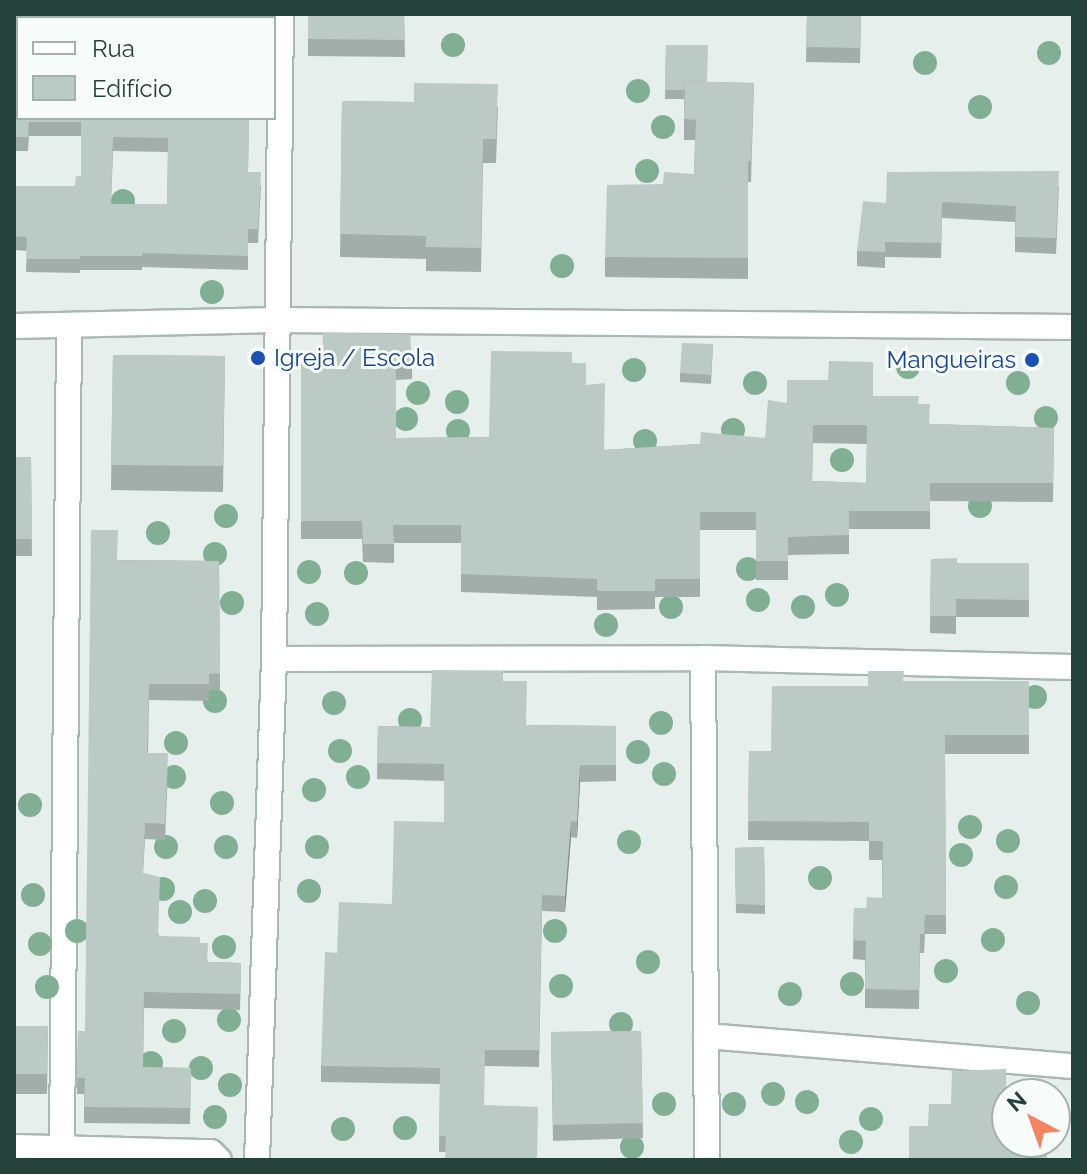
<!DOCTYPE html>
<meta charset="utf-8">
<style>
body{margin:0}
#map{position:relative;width:1087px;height:1174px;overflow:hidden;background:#e6efeb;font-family:Raleway,sans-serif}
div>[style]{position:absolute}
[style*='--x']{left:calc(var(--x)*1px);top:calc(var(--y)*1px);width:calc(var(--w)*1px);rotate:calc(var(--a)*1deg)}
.roads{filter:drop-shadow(2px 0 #a8b8b2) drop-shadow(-2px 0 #a8b8b2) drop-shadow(0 2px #a8b8b2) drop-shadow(0 -2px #a8b8b2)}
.minor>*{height:24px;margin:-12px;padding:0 12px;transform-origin:12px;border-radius:12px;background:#fff}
.trees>*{width:24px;height:24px;margin:-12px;border-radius:50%;background:#80af93}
.wall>*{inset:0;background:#a1aea9}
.shaded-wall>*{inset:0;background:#838d89}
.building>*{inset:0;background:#bbcac4}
.dots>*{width:22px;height:22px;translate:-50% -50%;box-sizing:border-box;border:4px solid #f7fbf9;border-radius:50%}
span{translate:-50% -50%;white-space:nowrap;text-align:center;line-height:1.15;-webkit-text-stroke:6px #f7fbf9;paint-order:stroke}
.transit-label{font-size:24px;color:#164399}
.left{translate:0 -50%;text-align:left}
.right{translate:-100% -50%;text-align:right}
.frame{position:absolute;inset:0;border:16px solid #24423a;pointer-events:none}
.legend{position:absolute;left:16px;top:16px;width:260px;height:104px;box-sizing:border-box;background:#f7fbf9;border:2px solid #a3b1ad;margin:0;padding:10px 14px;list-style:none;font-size:24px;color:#24423a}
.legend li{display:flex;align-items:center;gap:16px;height:40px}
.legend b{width:40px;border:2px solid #a3b1ad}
.north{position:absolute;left:991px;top:1078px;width:80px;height:80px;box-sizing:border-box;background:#f7fbf9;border:2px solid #a3b1ad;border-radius:50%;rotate:319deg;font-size:22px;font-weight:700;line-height:32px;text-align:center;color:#24423a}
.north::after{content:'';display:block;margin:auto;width:28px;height:36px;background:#f4845f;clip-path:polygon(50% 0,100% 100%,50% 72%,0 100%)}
</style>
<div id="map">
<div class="roads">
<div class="minor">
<i style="--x:14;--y:326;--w:264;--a:-1.3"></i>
<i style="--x:278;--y:320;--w:795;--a:0.5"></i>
<i style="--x:703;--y:658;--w:502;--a:89.54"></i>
<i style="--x:274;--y:659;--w:429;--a:-0.1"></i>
<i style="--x:703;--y:658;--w:370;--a:1.4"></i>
<i style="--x:706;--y:1036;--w:368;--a:4.7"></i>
<i style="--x:62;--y:1146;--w:819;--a:-89.51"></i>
<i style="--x:14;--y:1147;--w:197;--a:1.5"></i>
<i style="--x:211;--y:1152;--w:11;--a:45"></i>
<i style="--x:257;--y:1160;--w:501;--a:-88.06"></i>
<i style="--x:274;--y:659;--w:645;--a:-89.38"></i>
</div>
</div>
<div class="trees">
<i style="left:453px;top:45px"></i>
<i style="left:1049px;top:53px"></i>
<i style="left:925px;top:63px"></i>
<i style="left:638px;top:91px"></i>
<i style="left:980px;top:107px"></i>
<i style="left:663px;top:127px"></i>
<i style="left:647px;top:171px"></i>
<i style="left:123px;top:201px"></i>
<i style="left:562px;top:266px"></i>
<i style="left:212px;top:292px"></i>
<i style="left:908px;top:367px"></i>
<i style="left:634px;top:370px"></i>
<i style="left:755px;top:383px"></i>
<i style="left:1018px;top:383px"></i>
<i style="left:418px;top:393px"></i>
<i style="left:457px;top:402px"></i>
<i style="left:1046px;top:418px"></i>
<i style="left:406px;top:419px"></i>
<i style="left:733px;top:430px"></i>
<i style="left:458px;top:431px"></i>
<i style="left:645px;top:441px"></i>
<i style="left:842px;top:460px"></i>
<i style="left:980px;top:506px"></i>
<i style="left:226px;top:516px"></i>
<i style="left:158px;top:533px"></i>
<i style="left:215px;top:554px"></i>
<i style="left:748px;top:569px"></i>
<i style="left:309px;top:572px"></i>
<i style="left:356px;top:573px"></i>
<i style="left:837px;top:595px"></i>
<i style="left:758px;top:600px"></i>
<i style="left:232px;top:603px"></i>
<i style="left:671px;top:607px"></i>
<i style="left:803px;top:607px"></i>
<i style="left:317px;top:614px"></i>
<i style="left:606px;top:625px"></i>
<i style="left:1035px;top:697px"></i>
<i style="left:215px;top:701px"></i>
<i style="left:334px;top:703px"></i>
<i style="left:410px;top:720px"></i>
<i style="left:661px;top:723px"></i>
<i style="left:176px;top:743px"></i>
<i style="left:340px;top:751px"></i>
<i style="left:638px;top:752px"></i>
<i style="left:664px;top:774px"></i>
<i style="left:174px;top:777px"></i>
<i style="left:358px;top:777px"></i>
<i style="left:314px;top:790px"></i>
<i style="left:222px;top:803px"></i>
<i style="left:30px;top:805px"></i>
<i style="left:970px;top:827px"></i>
<i style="left:1008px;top:841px"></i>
<i style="left:629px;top:842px"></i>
<i style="left:166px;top:847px"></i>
<i style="left:226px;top:847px"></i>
<i style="left:317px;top:847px"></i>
<i style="left:961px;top:855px"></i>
<i style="left:820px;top:878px"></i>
<i style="left:1006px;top:887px"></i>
<i style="left:163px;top:889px"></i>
<i style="left:309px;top:891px"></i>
<i style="left:33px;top:895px"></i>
<i style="left:205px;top:901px"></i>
<i style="left:180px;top:912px"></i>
<i style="left:77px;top:931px"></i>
<i style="left:555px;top:931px"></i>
<i style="left:993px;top:940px"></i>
<i style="left:40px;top:944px"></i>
<i style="left:224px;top:947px"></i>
<i style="left:648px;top:962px"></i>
<i style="left:946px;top:971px"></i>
<i style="left:852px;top:984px"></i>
<i style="left:561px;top:986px"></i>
<i style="left:47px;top:987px"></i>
<i style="left:790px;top:994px"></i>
<i style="left:1028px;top:1003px"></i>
<i style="left:229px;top:1020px"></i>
<i style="left:621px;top:1024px"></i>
<i style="left:174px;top:1031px"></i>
<i style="left:151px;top:1063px"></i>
<i style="left:201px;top:1068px"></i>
<i style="left:230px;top:1085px"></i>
<i style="left:773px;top:1094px"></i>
<i style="left:807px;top:1102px"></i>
<i style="left:664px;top:1104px"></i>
<i style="left:734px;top:1104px"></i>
<i style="left:215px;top:1117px"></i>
<i style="left:871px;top:1119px"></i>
<i style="left:405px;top:1128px"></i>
<i style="left:343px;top:1129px"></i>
<i style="left:851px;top:1142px"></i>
<i style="left:632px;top:1147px"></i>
</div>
<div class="wall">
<i style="clip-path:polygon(evenodd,14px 14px,211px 18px,18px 18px,18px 118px,249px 118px,248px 172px,261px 186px,258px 243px,248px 243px,248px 270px,142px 267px,142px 270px,80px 270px,80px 273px,26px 272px,27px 251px,14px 250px,14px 186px,75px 186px,81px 176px,81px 136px,29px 136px,28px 151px,14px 151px,14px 14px,113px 151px,168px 152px,167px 204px,111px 204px,113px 151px)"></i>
<i style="clip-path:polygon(308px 14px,404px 14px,405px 57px,308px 56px)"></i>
<i style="clip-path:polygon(807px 14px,861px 14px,860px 63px,806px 62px)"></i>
<i style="clip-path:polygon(666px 45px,707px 82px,754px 83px,751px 182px,748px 182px,748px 279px,605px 277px,605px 257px,663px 184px,694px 174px,695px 140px,684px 140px,684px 99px,665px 99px)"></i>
<i style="clip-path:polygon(342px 101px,414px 102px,498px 107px,496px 163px,483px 163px,481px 272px,426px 271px,426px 259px,340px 257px)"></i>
<i style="clip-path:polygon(1059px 186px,1056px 254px,1015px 252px,1015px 222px,942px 218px,941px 258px,885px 257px,885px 268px,857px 266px,857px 251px,886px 203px)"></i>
<i style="clip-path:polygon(713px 344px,711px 384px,680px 382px,680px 373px)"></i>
<i style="clip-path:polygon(evenodd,301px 354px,412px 361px,412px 379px,396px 380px,396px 438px,489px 437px,572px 363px,586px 385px,604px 450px,700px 444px,765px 438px,787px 403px,873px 396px,919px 404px,930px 424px,1054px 428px,1053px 502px,930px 501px,930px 529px,849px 529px,849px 554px,788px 555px,788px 580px,756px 580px,756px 530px,700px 530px,700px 597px,655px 597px,655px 609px,597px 610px,597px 597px,461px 592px,461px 543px,394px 543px,394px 563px,363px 562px,362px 539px,301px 539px,301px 354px,813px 443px,867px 444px,866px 483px,812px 481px,813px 443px)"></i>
<i style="clip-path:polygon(113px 355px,225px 356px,223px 492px,111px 490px)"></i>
<i style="clip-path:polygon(14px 457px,31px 457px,32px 556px,14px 556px)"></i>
<i style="clip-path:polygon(931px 559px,957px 563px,1029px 563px,1029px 617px,956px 617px,956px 634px,930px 633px)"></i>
<i style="clip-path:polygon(117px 560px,219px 561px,220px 690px,209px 690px,209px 701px,149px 700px,148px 753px,168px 769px,165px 840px,145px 839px,143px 874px,159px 936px,200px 943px,208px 962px,241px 963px,240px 1010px,144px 1008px,143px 1067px,191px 1068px,190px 1124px,84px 1123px,84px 1094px,77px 1094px,78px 1031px,85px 1031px)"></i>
<i style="clip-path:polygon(503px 681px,526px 725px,616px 726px,616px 781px,580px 782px,577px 838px,571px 837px,565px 912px,542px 911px,539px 1067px,485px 1066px,445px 1152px,439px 1152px,440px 1084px,321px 1082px,321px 1066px,337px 953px,392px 904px,444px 822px,444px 781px,377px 779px,378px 726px,430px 727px)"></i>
<i style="clip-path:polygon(903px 681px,1029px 681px,1029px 754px,945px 754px,946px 934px,925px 934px,924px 953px,920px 953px,919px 1009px,865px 1008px,865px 960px,853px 959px,854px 908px,866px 908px,882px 898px,882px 860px,869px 860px,869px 841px,748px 840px,749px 751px,771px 751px,868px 686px)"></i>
<i style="clip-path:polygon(764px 847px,765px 914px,736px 913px,735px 848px)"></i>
<i style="clip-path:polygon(14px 1026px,48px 1026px,47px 1094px,14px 1094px)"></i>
<i style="clip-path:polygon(641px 1031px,643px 1138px,553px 1141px,551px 1032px)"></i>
</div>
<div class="shaded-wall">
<i style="clip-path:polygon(580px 765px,580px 782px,577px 838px,577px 822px)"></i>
<i style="clip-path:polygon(571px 821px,571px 837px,565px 912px,565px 896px)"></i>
</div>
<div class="building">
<i style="clip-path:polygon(evenodd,14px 14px,211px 14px,211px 18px,136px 18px,136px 16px,83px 16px,83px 18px,18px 18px,18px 118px,249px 118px,248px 172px,261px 172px,258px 229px,248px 229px,248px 256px,142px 253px,142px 256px,80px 256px,80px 259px,26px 259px,27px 237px,14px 236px,14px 186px,75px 186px,76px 176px,81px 176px,81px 122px,29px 122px,28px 137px,14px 137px,14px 14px,113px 137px,168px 138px,167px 204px,111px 204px,113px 137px)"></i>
<i style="clip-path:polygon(308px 14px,404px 14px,405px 40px,308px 39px)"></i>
<i style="clip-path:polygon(807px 14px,861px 14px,860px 48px,806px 47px)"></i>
<i style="clip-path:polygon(666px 45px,708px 45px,707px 82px,685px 81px,684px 90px,665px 90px)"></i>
<i style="clip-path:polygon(685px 81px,754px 83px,751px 161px,748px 161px,748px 258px,605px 257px,607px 185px,663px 184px,664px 172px,694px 174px,696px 120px,684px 119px)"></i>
<i style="clip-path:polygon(414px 83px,498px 84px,496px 139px,483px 139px,481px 248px,426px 247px,426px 236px,340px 234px,342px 101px,414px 102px)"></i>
<i style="clip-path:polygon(1059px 171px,1056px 238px,1015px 237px,1016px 206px,942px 202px,941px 243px,885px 242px,885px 252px,857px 251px,863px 201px,886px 203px,887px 172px)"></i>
<i style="clip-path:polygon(evenodd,323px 333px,410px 334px,412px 361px,396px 361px,396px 438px,489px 437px,491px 351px,572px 352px,572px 363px,586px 363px,586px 385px,605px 383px,604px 450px,700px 444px,701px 432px,765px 438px,768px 400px,787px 403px,787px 380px,828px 380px,829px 361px,873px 362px,873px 396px,919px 396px,918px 404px,930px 404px,929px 424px,1054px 428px,1053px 483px,930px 483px,930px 511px,849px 511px,849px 535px,788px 537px,788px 561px,756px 561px,756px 512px,700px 512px,700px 579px,655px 579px,655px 591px,597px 591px,597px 579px,461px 574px,461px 525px,393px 525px,394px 544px,363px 544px,362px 521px,301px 521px,301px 354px,322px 353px,323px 333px,813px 425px,867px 425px,866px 483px,812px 481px,813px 425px)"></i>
<i style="clip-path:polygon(682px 343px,713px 344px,711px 375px,680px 373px)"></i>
<i style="clip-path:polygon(113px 355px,225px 356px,223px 466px,111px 465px)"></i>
<i style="clip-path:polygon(14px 457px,31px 457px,32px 539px,14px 539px)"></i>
<i style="clip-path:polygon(91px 530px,118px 530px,117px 560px,97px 560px,219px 561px,220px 673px,209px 674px,209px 684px,149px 684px,147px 753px,168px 753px,165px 824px,145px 823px,143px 873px,160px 877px,158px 936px,200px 937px,200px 943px,208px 943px,207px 962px,241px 963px,240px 994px,144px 992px,143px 1067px,191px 1068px,190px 1108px,84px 1107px,85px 1078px,77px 1078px,78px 1031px,85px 1031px)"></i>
<i style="clip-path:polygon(957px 558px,957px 563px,1029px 563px,1029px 600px,956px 599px,956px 616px,930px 616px,931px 559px)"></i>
<i style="clip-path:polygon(432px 670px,503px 671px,503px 681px,527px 681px,526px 725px,616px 726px,616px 765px,580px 765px,577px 822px,571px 821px,565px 896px,542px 895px,539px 1050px,485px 1050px,484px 1105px,538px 1107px,537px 1160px,445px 1160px,446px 1136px,439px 1136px,440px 1068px,321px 1066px,325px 952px,337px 953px,339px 902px,392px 904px,394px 821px,444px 822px,444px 764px,377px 763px,378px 726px,430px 727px)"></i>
<i style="clip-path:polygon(868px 671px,904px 671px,903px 681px,1029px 681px,1029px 735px,945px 735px,946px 915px,925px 915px,924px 934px,920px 934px,919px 990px,865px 989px,866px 941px,853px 940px,854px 908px,866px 908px,867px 897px,882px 898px,883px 841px,869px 841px,869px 822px,748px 821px,749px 751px,771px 751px,772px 686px,868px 686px)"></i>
<i style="clip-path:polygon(764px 847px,765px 905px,736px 904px,735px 848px)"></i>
<i style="clip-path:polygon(14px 1026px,48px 1026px,47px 1074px,14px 1074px)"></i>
<i style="clip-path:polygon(641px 1031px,643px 1123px,553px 1125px,551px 1032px)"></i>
<i style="clip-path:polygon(1006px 1069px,1007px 1142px,1047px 1142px,1047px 1160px,909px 1160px,909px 1126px,928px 1126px,929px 1104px,951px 1104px,952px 1071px)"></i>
</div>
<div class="dots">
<i style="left:258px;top:358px;background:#1a4fb4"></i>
<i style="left:1032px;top:360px;background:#1a4fb4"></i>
</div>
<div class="transit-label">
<span class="left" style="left:274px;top:358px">Igreja / Escola</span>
<span class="right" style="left:1016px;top:360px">Mangueiras</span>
</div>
<div class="frame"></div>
<ul class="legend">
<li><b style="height:10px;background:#fff"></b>Rua</li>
<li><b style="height:22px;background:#bbcac4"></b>Edifício</li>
</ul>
<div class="north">N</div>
</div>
